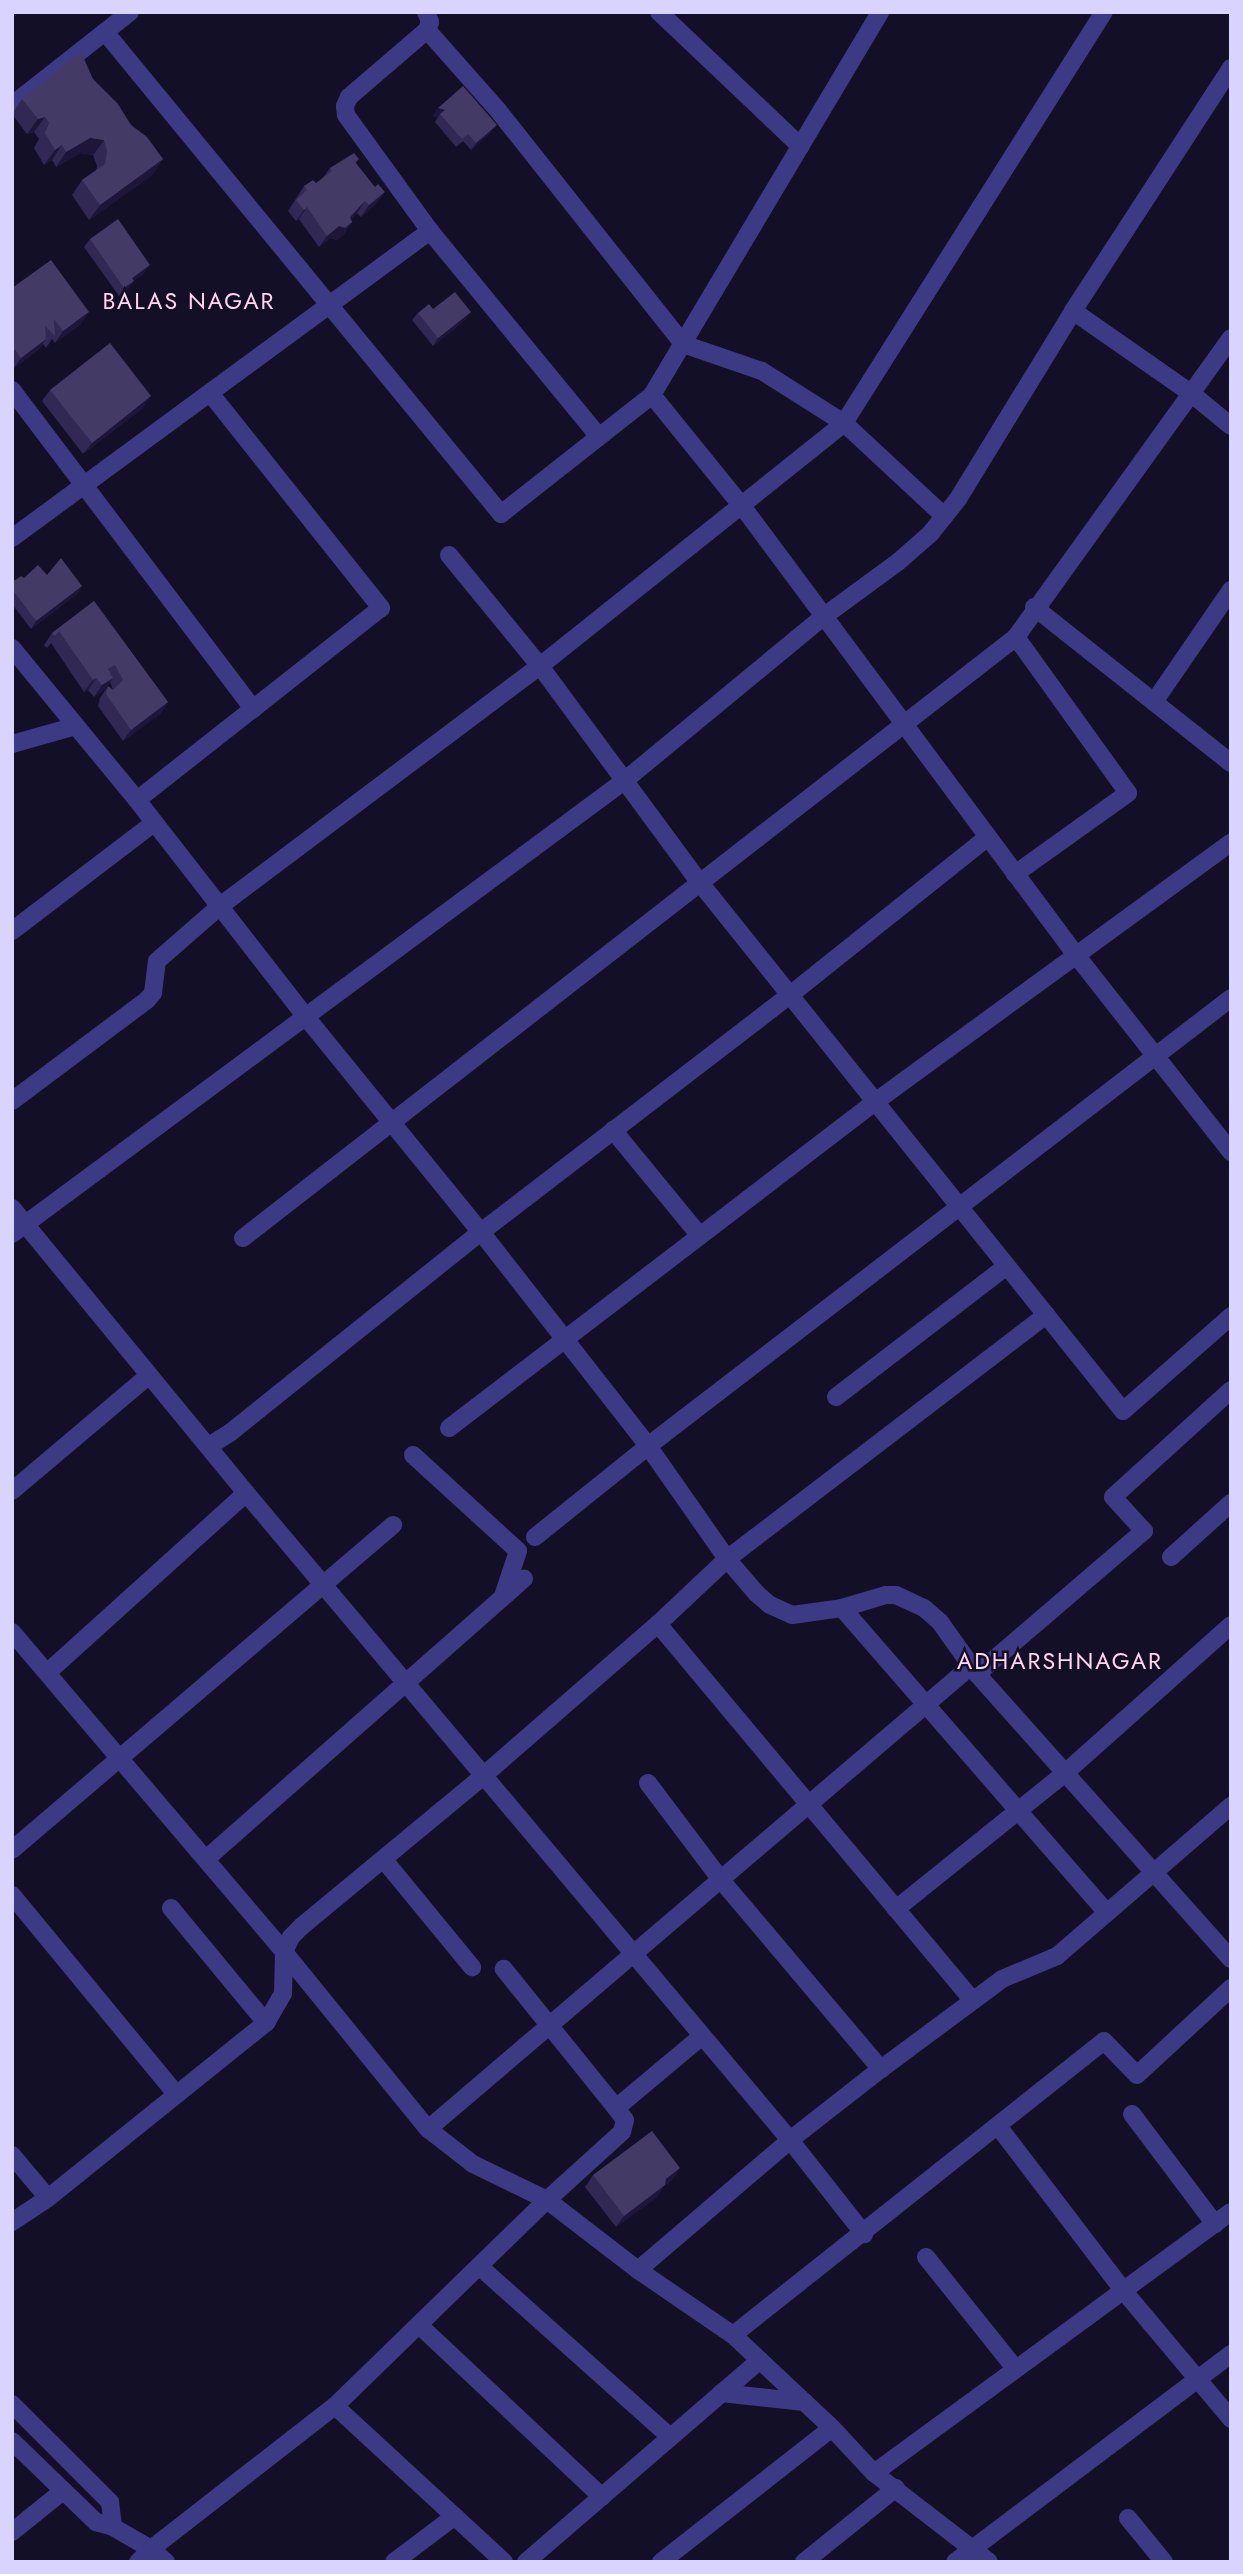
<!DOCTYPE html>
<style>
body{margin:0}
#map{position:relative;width:1243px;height:2574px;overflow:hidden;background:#130f26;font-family:Jost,sans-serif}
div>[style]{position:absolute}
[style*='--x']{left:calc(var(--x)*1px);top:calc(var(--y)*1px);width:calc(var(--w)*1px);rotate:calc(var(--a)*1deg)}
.minor>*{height:18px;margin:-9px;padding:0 9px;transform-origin:9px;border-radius:9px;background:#3d3a85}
.tertiary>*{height:18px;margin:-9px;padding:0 9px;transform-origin:9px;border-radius:9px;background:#3d3a85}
.wall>*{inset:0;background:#312854}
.shaded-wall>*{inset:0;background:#1d163a}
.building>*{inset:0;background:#433a66}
span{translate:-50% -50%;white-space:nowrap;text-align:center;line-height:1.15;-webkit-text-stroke:5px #130f26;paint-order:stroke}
.neighbourhood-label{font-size:23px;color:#ffd6f0;letter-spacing:2px}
.frame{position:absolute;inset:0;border:14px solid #d9d4ff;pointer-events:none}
</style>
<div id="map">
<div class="minor">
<i style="--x:426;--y:12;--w:11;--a:68"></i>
<i style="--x:430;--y:22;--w:9;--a:111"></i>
<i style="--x:427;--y:30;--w:103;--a:139.3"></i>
<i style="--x:349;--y:97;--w:10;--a:114"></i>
<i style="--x:345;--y:106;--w:9;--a:84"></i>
<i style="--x:346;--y:115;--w:143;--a:54.1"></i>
<i style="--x:430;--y:231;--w:266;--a:50.6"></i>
<i style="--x:659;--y:12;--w:195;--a:43.5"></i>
<i style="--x:427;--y:30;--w:106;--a:48.5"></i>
<i style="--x:497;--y:109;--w:300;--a:51.6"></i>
<i style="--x:683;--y:344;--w:83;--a:18.9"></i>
<i style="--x:762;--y:371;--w:97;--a:32.4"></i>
<i style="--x:844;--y:423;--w:137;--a:42.9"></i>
<i style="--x:105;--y:32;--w:624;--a:50.59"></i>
<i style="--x:12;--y:105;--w:150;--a:-38.2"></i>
<i style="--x:1073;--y:311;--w:145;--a:34.9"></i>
<i style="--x:1192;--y:394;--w:50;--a:39.4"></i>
<i style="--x:12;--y:390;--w:400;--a:52.9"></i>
<i style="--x:210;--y:393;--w:275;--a:51.5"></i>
<i style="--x:652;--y:395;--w:143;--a:51"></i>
<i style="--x:742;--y:506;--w:560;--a:53.36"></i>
<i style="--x:1076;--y:955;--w:251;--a:51.8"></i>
<i style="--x:12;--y:538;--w:519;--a:-36.3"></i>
<i style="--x:449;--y:555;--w:144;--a:50.7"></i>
<i style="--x:540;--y:666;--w:271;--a:53.6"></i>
<i style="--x:701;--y:884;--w:675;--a:51.31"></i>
<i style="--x:1123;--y:1411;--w:144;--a:-41.3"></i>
<i style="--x:1034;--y:607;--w:251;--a:38.4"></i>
<i style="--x:12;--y:648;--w:101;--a:50.6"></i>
<i style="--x:1154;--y:702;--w:136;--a:-55.5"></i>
<i style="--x:137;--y:800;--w:275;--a:52.1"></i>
<i style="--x:306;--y:1017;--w:277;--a:50.9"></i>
<i style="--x:481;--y:1232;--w:271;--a:52"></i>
<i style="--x:648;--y:1446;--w:138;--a:55"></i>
<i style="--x:727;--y:1559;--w:45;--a:49.5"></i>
<i style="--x:756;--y:1593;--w:18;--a:41"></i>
<i style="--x:770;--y:1605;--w:24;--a:24"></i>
<i style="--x:792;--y:1615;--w:50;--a:-8"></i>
<i style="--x:842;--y:1608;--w:46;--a:-16.5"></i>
<i style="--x:886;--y:1595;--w:10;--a:0"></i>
<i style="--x:896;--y:1595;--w:31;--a:25"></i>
<i style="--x:924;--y:1608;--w:21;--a:41"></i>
<i style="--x:940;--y:1622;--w:64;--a:54.6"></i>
<i style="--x:977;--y:1674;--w:382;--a:48.3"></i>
<i style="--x:1015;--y:874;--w:139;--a:-35.6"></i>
<i style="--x:1128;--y:793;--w:192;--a:-125.7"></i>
<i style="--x:12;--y:931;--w:178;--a:-37.3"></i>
<i style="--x:12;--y:1101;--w:169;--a:-36.8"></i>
<i style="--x:147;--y:1000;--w:9;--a:-49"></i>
<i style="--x:153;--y:993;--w:32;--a:-83"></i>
<i style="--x:157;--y:961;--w:84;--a:-41.1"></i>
<i style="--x:220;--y:906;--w:400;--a:-36.9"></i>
<i style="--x:540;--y:666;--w:389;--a:-38.6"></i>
<i style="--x:844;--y:423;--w:486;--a:-57.7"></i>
<i style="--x:613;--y:1130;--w:137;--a:50.6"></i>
<i style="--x:12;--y:1208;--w:369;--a:50.6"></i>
<i style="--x:246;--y:1493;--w:845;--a:49.94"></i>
<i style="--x:790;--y:2140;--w:120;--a:51.8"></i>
<i style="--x:12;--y:1234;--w:761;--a:-36.51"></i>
<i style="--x:624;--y:781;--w:258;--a:-39.5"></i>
<i style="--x:823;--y:617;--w:93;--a:-36.3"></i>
<i style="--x:898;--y:562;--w:43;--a:-41.2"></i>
<i style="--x:930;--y:534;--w:45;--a:-51.3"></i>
<i style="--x:958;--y:499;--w:220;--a:-58.5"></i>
<i style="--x:1073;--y:311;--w:290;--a:-57"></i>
<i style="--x:243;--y:1238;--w:979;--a:-37.86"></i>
<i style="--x:1016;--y:637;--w:368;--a:-54.3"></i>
<i style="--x:836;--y:1397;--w:215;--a:-37.5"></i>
<i style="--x:449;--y:1428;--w:536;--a:-37.43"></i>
<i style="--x:875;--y:1102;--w:441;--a:-36.1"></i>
<i style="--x:209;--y:1446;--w:26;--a:-32"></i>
<i style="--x:231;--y:1432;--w:320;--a:-38.7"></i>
<i style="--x:481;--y:1232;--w:389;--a:-37.5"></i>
<i style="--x:790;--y:995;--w:253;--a:-38.6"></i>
<i style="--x:413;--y:1455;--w:142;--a:42.4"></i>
<i style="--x:518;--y:1551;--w:47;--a:108.4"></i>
<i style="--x:12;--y:1491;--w:178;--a:-40.2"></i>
<i style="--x:535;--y:1537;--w:145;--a:-38.8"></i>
<i style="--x:648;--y:1446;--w:735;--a:-37.54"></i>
<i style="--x:1171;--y:1557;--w:81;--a:-42"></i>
<i style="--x:842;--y:1608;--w:404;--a:49"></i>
<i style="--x:658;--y:1624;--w:491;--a:50.1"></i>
<i style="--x:12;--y:1632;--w:420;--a:49.6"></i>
<i style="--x:284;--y:1952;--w:228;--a:50.9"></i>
<i style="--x:428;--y:2129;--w:57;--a:37.9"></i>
<i style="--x:473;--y:2164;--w:82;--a:25.9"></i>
<i style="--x:547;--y:2200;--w:115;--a:37.6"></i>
<i style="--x:638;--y:2270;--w:115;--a:34.4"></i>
<i style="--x:733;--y:2335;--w:136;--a:43.2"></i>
<i style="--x:832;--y:2428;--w:62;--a:47"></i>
<i style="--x:874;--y:2473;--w:145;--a:37.7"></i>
<i style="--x:48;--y:1672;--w:267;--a:-42.1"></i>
<i style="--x:977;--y:1674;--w:220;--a:-40.6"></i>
<i style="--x:1144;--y:1531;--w:46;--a:-132.4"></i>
<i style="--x:1113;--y:1497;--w:159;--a:-42.2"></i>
<i style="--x:648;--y:1783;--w:121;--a:53"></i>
<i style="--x:721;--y:1880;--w:248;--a:49.8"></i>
<i style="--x:12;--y:1850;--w:501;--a:-40.46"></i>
<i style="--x:206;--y:1859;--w:424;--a:-41.4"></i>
<i style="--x:384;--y:1860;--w:139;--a:50.6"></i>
<i style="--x:12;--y:1895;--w:258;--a:50.5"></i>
<i style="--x:171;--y:1908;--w:149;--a:50.4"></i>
<i style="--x:896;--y:1909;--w:217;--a:-38.8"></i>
<i style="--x:1065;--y:1773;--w:222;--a:-41.7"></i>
<i style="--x:616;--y:2108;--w:112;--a:-39.9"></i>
<i style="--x:1132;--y:2114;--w:138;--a:53"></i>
<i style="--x:998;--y:2126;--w:205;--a:52.7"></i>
<i style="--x:1122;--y:2289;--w:170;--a:50"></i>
<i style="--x:428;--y:2129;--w:714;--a:-40.45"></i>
<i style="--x:12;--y:2155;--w:56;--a:50.1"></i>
<i style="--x:12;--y:2222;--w:43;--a:-33.7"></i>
<i style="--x:48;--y:2198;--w:280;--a:-38.8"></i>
<i style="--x:266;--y:2023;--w:34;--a:-60"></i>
<i style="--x:283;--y:1993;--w:41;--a:-88.6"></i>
<i style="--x:284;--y:1952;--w:17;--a:-65"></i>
<i style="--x:291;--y:1937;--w:16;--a:-45"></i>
<i style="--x:302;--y:1926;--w:235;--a:-39.6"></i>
<i style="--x:483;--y:1776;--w:232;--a:-41"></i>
<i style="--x:658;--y:1624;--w:95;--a:-43.3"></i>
<i style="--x:727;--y:1559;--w:402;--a:-37.4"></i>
<i style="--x:926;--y:2257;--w:142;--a:51.3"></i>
<i style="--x:479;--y:2266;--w:256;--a:41.8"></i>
<i style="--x:638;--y:2270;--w:200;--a:-40.5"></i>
<i style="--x:790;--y:2140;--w:115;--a:-38"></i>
<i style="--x:881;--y:2069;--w:151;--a:-36.6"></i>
<i style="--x:1002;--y:1979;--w:60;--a:-22.7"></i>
<i style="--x:1057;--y:1956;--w:230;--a:-40.8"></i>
<i style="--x:419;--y:2325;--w:251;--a:43.2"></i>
<i style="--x:733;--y:2335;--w:473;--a:-38.4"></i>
<i style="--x:1104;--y:2041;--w:47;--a:45.9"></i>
<i style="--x:1137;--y:2075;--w:128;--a:-42.8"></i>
<i style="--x:721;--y:2393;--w:84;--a:6.1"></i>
<i style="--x:335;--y:2406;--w:296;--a:-44.2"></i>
<i style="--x:547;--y:2200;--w:101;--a:-42.2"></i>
<i style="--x:622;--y:2132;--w:12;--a:-76"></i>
<i style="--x:625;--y:2120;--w:15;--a:-127"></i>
<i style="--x:616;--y:2108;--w:179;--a:-128.9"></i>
<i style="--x:874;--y:2473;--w:442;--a:-36.2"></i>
<i style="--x:1128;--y:2518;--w:57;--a:50.7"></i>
<i style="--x:12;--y:2532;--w:65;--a:-38.8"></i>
<i style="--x:138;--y:2562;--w:18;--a:-45"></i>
<i style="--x:151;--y:2549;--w:20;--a:41"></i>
<i style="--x:394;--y:2562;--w:76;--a:-37"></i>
<i style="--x:526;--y:2562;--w:309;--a:-40.8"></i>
<i style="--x:661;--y:2562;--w:217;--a:-38.1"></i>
<i style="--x:804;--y:2562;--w:118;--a:-38.8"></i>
<i style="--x:955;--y:2562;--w:346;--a:-37"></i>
</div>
<div class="tertiary">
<i style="--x:501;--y:514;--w:192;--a:-38.2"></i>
<i style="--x:652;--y:395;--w:446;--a:-59.2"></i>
<i style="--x:12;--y:744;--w:66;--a:-15.7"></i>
<i style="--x:76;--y:726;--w:96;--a:50.5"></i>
<i style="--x:137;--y:800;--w:310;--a:-38.2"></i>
<i style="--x:12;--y:2404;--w:139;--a:45"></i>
<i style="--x:110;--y:2502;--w:25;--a:83"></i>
<i style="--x:12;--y:2441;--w:117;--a:44"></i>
<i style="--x:96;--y:2522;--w:18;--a:16"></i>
<i style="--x:113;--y:2527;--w:44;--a:30.1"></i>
<i style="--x:151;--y:2549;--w:233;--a:-37.9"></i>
<i style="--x:335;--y:2406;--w:230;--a:42.7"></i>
</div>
<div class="wall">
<i style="clip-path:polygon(93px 79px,131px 125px,163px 159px,152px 175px,89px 220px,72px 195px,82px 180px,96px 171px,97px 166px,93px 155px,80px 153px,56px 167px,52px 160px,44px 165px,34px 148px,39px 139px,34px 132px,27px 134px,12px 114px,22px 99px)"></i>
<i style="clip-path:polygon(438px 108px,491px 132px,471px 150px,463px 141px,456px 147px,435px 122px,438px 117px,433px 116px)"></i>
<i style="clip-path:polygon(359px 159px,356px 163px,377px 203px,361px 217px,357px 213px,351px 219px,352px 222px,344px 234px,337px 240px,331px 238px,319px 247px,299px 219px,296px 221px,288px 211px,304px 186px,316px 183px,322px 179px,330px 168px)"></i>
<i style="clip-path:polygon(90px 239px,144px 273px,133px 281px,128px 289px,119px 296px,84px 247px)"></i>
<i style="clip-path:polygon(12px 288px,81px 324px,55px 343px,52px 339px,46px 348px,43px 344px,38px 350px,13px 369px)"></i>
<i style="clip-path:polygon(433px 309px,466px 319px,433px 346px,412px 320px,418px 313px)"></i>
<i style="clip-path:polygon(50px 390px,143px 408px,83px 454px,42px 401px)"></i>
<i style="clip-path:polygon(47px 575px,82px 586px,77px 594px,31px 629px,12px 604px,12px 582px,24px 578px)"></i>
<i style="clip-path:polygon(94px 601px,168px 702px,160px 714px,123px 741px,98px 706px,100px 698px,108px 686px,113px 690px,110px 682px,105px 689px,94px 697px,88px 690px,84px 692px,51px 643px,47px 648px,44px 645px,52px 633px)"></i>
<i style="clip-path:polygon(593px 2175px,672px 2180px,664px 2186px,657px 2197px,616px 2227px,585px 2187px)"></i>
</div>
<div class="shaded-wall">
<i style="clip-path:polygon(438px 108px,445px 110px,438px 117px,433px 116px)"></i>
<i style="clip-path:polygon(45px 117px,34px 132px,27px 134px,38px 119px)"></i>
<i style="clip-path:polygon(497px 125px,491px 132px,471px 150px,476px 143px)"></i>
<i style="clip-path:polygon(90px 138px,104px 140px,93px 155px,80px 153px,56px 167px,66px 152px)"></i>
<i style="clip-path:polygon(62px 145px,52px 160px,44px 165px,55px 150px)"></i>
<i style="clip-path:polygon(163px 159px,152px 175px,89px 220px,100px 205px)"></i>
<i style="clip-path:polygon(385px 192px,377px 203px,361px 217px,369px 205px)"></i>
<i style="clip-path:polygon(365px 201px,357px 213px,343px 228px,352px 222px,344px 234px,337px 240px,331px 238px,319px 247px,327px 236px,350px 217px)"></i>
<i style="clip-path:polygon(307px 207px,299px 219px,296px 221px,304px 210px)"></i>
<i style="clip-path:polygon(150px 265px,144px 273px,126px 286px,132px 278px)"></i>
<i style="clip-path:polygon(134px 281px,128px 289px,119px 296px,124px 288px)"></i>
<i style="clip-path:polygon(89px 312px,81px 324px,55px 343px,63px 331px)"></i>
<i style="clip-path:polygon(471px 312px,466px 319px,433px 346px,438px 338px)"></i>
<i style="clip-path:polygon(46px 339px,38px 350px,13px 369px,21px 358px)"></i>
<i style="clip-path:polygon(151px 396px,143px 408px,83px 454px,92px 443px)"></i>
<i style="clip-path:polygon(82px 586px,77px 594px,31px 629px,36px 621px)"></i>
<i style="clip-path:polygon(96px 678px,88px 690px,84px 692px,93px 680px)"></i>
<i style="clip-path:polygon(113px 678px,105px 689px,94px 697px,102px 685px)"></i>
<i style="clip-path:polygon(168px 702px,160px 714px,123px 741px,131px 730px)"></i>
<i style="clip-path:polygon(680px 2168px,672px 2180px,664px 2186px,657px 2197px,616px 2227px,624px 2216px,666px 2179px)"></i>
</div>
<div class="building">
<i style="clip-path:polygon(81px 52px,93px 79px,118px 104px,131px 125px,147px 137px,163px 159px,100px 205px,82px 180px,105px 164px,107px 151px,104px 140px,90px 138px,66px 152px,62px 145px,55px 150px,45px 133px,49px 123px,45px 117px,38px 119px,22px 99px)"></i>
<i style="clip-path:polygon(463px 86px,497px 125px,476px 143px,468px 134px,462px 139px,440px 114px,445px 110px,438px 108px)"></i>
<i style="clip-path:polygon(354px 153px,359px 159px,355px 162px,375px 187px,378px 184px,385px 192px,369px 205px,365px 201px,350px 217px,352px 222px,345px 228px,339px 226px,327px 236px,307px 207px,304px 210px,296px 200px,307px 190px,304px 186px,313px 180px,316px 183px,332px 171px,330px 168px)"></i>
<i style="clip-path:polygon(118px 219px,150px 265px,132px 278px,134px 281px,124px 288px,90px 239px)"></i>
<i style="clip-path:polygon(51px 260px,89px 312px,63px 331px,54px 319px,55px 336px,45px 326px,46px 339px,21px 358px,12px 346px,12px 288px)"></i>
<i style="clip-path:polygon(455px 292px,471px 312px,438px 338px,418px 313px,429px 304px,433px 309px)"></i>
<i style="clip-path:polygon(110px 343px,151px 396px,92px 443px,50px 390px)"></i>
<i style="clip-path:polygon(61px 558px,82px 586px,36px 621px,12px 589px,12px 582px,21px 576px,24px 578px,38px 565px,47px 575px)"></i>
<i style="clip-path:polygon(94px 601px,168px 702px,131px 730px,106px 694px,108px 686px,113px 690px,123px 680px,115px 665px,108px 669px,113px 678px,102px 685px,96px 678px,93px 680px,59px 631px,55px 636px,52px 633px)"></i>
<i style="clip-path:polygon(652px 2131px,680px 2168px,666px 2179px,665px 2185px,624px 2216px,593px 2175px)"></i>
</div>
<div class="neighbourhood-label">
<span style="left:189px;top:301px">BALAS NAGAR</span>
<span style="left:1060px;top:1661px">ADHARSHNAGAR</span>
</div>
<div class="frame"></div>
</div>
